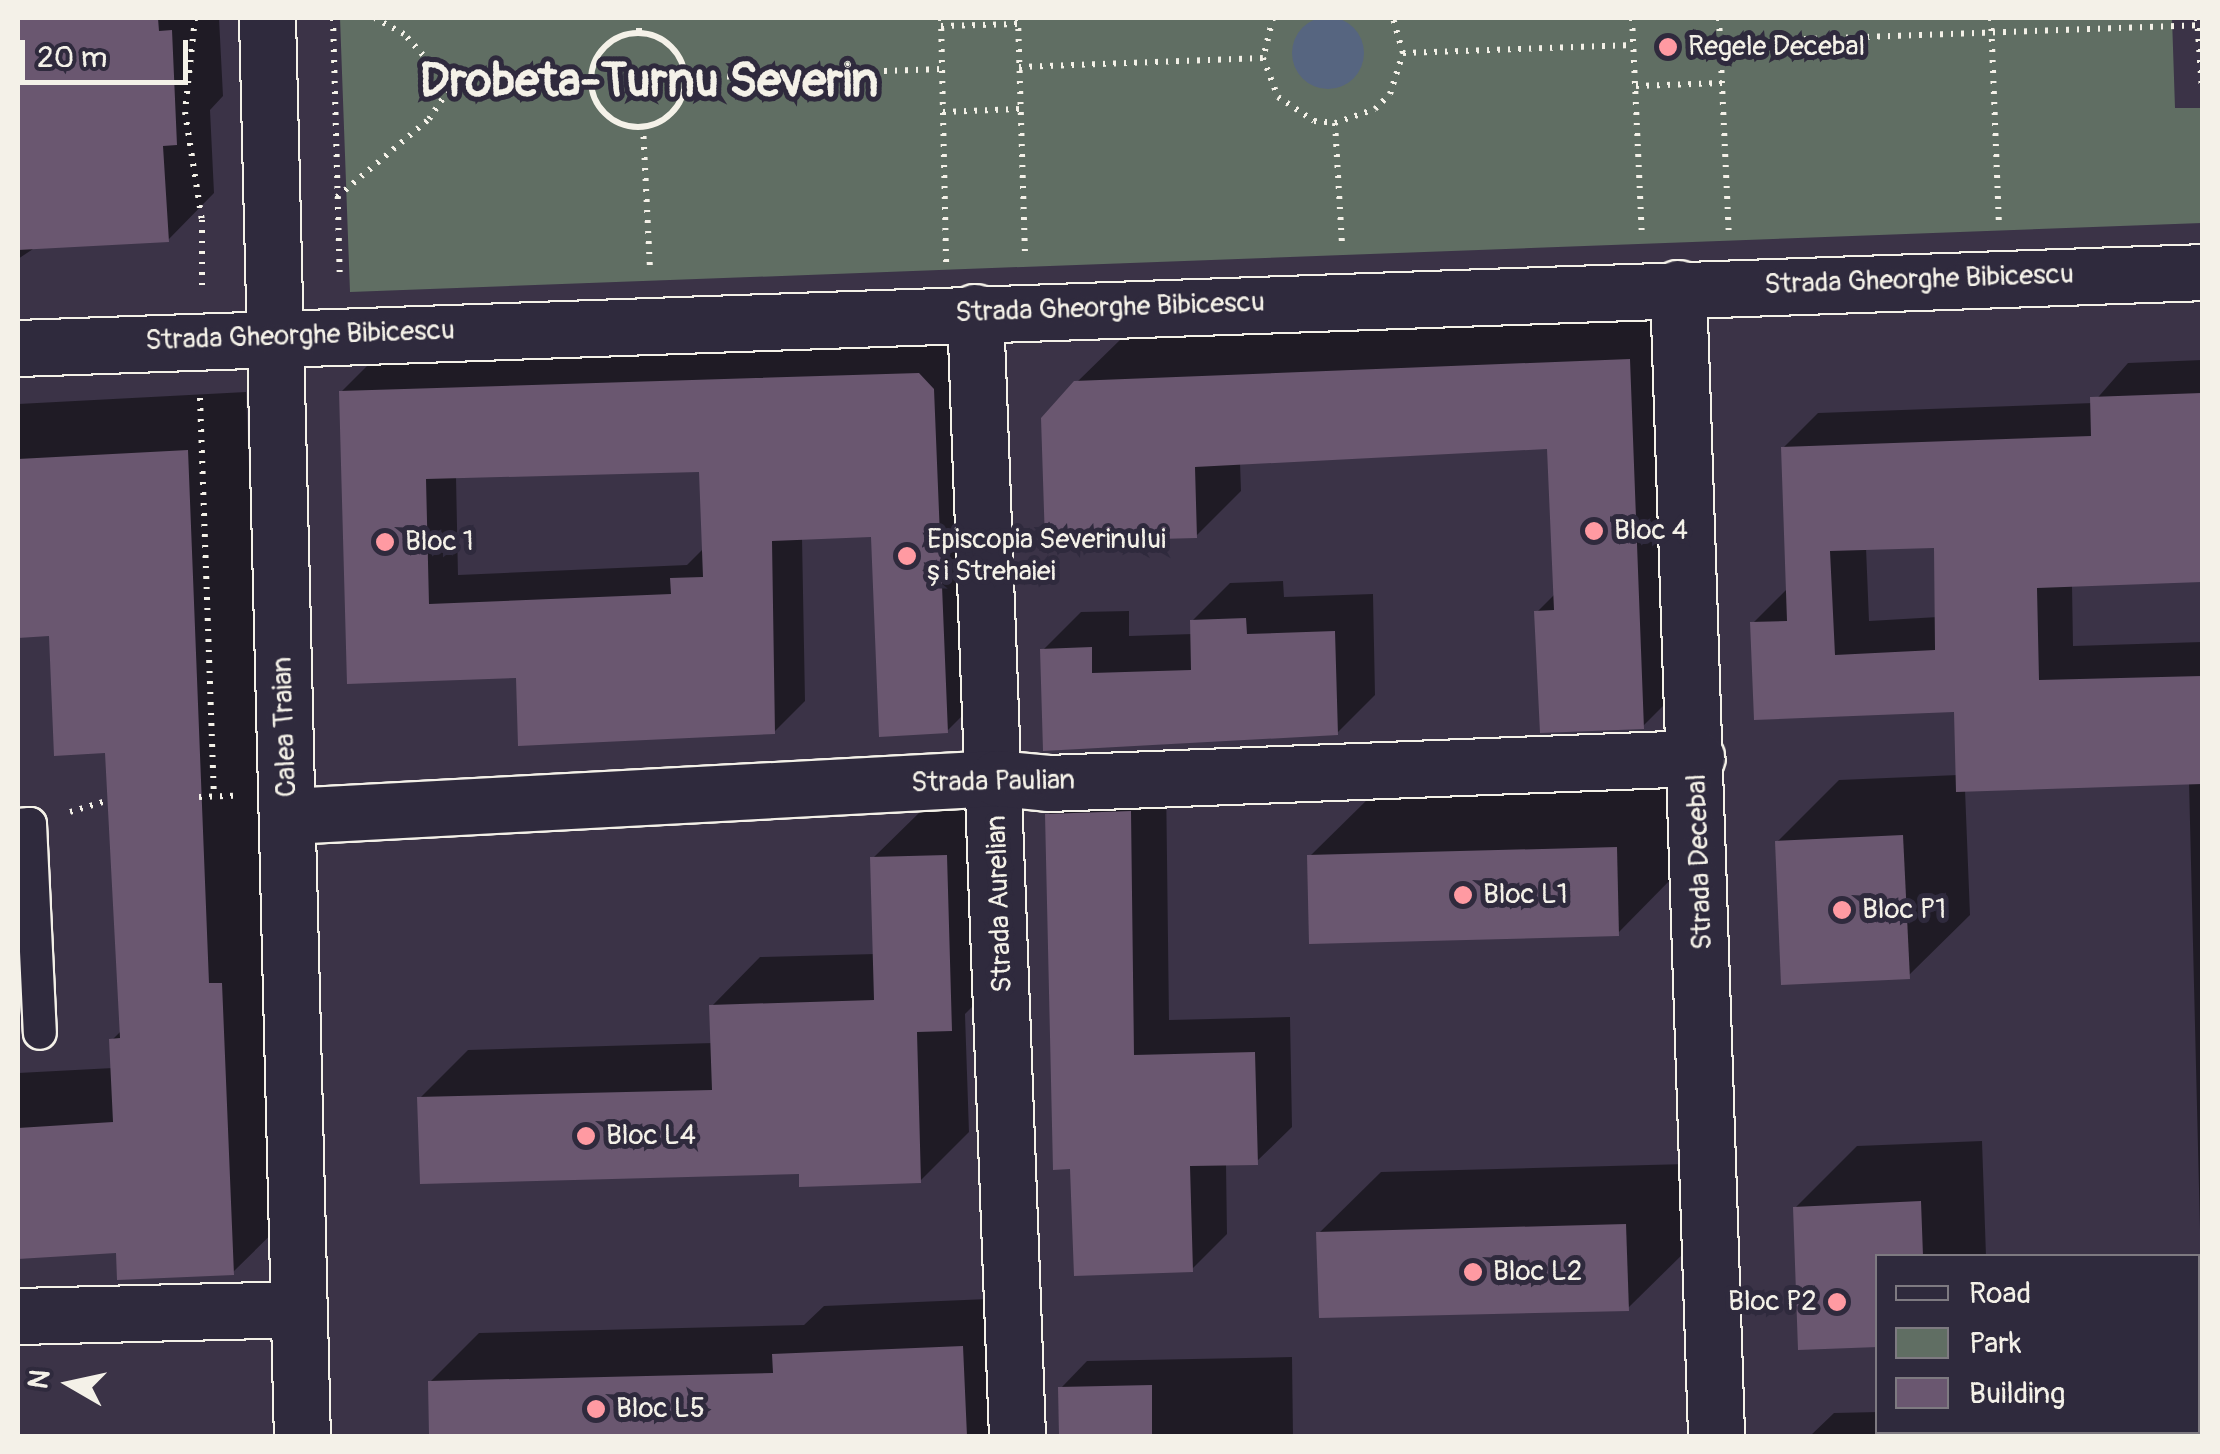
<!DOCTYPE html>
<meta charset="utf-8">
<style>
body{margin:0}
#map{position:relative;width:2220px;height:1454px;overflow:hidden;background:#3b3347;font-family:Pangolin,sans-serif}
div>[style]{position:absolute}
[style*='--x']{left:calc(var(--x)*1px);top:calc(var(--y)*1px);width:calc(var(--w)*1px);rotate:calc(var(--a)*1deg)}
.green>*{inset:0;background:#606e63}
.water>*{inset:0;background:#566580}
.round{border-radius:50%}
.shadow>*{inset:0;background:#0007}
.building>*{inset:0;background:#6a5770}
.path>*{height:6px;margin-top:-3px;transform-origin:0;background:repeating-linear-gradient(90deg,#f4f1e8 0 2.5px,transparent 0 10.5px)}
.path>.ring{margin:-3px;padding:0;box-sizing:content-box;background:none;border:6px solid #f4f1e8;border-radius:50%}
.roads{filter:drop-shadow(2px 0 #f4f1e8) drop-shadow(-2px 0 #f4f1e8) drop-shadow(0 2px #f4f1e8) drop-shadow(0 -2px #f4f1e8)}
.lane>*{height:32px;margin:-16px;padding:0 16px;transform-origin:16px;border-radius:16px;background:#2f2a3d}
.street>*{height:55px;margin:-27.5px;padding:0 27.5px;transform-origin:27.5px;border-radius:27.5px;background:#2f2a3d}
.secondary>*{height:55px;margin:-27.5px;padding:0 27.5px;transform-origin:27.5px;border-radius:27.5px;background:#2f2a3d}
.dots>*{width:28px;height:28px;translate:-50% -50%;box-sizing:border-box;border:5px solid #2f2a3d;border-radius:50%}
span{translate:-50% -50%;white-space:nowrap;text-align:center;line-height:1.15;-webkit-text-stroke:10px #2f2a3d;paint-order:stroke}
.poi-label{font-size:28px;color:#f4f1e8}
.left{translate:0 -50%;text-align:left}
.right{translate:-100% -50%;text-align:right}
.street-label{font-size:28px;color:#f4f1e8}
.town-label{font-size:48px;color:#f4f1e8;font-weight:700}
.frame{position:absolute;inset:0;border:20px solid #f4f1e8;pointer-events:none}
.legend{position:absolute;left:1875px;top:1254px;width:325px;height:180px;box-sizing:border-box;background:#2f2a3d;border:2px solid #7e7a81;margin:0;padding:12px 18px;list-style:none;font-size:30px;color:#f4f1e8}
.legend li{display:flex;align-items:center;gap:20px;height:50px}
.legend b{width:50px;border:2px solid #7e7a81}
.north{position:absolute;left:20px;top:1334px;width:100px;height:100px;-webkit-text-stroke:8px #2f2a3d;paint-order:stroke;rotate:279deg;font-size:28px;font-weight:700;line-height:40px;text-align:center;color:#f4f1e8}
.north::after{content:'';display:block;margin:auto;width:35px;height:45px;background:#f4f1e8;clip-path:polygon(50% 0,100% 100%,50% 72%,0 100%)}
.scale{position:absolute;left:20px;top:40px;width:168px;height:45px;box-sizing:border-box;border:5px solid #f4f1e8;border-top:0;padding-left:12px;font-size:30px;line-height:35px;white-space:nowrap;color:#f4f1e8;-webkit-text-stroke:8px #2f2a3d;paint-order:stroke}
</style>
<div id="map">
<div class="green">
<i style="clip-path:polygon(340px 18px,2172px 18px,2175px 108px,2202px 108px,2202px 223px,350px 292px)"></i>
</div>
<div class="water">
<i class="round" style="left:1292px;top:17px;width:72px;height:72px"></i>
</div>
<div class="shadow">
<i style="clip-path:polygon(18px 18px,219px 18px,223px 96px,210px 110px,214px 193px,168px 240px,36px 247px,18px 259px)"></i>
<i style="clip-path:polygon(1674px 316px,1687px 682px,1643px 726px,1537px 612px,1556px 593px,1549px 447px,1240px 462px,1241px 491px,1196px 536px,1076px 383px,1122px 338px)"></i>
<i style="clip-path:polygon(evenodd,950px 343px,978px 700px,947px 731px,874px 534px,802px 537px,805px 701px,774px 732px,518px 676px,349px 682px,341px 392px,372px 361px,950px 343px,701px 469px,704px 548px,687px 565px,458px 575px,456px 476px,701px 469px)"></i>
<i style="clip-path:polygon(evenodd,2202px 360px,2202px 579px,2072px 584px,2073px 646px,2202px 642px,2202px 1311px,2189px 782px,1965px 789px,1970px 915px,1908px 976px,1777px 842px,1839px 780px,1958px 775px,1956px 709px,1753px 623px,1788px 588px,1783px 448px,1818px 413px,2093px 403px,2128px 363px,2202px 360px,1937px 545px,1938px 617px,1869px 621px,1866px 547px,1937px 545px)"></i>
<i style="clip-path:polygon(246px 392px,267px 925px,292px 1214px,233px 1272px,118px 1251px,18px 1256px,18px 1073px,113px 1068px,112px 1040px,122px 1030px,107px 751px,51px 634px,18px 635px,18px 404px)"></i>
<i style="clip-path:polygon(1283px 581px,1284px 597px,1373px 594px,1375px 695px,1337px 733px,1046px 749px,1043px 650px,1081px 612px,1129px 611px,1129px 636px,1193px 634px,1192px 621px,1230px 583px)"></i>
<i style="clip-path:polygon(1166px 776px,1169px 1020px,1290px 1017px,1292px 1127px,1256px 1162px,1226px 1163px,1227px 1234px,1192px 1269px,1073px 1167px,1048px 815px,1083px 779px)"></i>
<i style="clip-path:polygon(1678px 787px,1679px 871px,1618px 933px,1310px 856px,1372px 795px)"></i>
<i style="clip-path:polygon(995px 807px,999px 980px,965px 1014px,969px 1132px,920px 1181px,801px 1172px,420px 1098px,468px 1050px,713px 1043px,712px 1006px,760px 957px,875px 954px,873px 858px,922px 810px)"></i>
<i style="clip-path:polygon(1982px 1141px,1986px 1256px,1878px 1256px,1795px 1208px,1857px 1146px)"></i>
<i style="clip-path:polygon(1687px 1164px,1690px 1247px,1628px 1308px,1319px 1233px,1381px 1172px)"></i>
<i style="clip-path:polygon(1011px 1298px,1018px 1436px,432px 1436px,430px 1382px,479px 1333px,804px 1325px,824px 1306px)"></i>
<i style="clip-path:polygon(2202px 1326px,2202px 1436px,2179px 1436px,2198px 1432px)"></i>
<i style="clip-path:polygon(1292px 1357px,1293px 1436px,1061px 1436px,1061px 1388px,1087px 1361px)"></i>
<i style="clip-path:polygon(1878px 1412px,1878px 1432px,1973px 1436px,1810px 1436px,1834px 1413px)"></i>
</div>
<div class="building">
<i style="clip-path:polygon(18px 18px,158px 18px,159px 31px,172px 30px,177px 145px,163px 146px,169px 242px,18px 250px)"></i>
<i style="clip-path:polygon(1630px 359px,1644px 729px,1540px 733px,1534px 611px,1554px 610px,1547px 449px,1195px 467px,1197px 538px,1045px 542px,1041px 418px,1074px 381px)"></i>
<i style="clip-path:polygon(evenodd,919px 373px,934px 389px,948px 733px,879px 737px,871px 537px,772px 541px,775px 734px,518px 746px,516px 678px,347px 684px,339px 391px,919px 373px,699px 472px,703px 577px,670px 578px,671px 594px,429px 604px,426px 479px,699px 472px)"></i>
<i style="clip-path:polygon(evenodd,2202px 393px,2202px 582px,2037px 588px,2039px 680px,2202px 676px,2202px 784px,1956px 792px,1954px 712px,1754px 720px,1750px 622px,1787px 621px,1781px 447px,2091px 436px,2090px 397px,2202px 393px,1934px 548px,1935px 650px,1835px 655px,1830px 551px,1934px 548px)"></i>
<i style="clip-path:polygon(188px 450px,209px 983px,222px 983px,234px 1275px,117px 1280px,116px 1253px,18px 1259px,18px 1128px,113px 1122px,109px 1039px,120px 1038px,105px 753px,54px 756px,49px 636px,18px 638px,18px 459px)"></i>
<i style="clip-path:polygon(1246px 618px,1247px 634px,1335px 631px,1338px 735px,1043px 751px,1040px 649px,1092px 647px,1092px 673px,1191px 670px,1190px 620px)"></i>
<i style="clip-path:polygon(1131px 811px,1134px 1055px,1255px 1052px,1258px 1165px,1190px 1166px,1193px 1272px,1074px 1276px,1070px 1169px,1053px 1170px,1045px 814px)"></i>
<i style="clip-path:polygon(1903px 835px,1910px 979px,1781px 985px,1775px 841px)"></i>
<i style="clip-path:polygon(1617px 847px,1619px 936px,1309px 944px,1307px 855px)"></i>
<i style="clip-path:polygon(947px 855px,952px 1031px,917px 1032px,921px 1183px,799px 1187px,799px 1174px,420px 1184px,417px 1097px,712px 1090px,709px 1005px,874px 1000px,870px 857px)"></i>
<i style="clip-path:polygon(1921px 1201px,1923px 1256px,1878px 1256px,1878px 1347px,1798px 1350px,1793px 1207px)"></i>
<i style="clip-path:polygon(1626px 1224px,1629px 1311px,1319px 1318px,1316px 1232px)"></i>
<i style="clip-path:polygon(963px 1346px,967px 1436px,429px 1436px,428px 1381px,773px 1373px,772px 1354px)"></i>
<i style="clip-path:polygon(1152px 1385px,1152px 1436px,1059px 1436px,1058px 1387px)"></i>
</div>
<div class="path">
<i style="--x:195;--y:18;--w:95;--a:96.1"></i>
<i style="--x:185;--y:112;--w:109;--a:81.1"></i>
<i style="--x:202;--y:220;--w:66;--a:90"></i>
<i style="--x:333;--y:18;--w:259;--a:88.5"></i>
<i style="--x:639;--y:18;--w:15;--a:90"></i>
<i style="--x:941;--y:18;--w:244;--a:88.8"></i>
<i style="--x:1018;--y:18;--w:241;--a:88.3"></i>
<i style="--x:1273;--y:18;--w:41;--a:104"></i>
<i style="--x:1263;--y:58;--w:42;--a:69"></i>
<i style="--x:1278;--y:97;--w:43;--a:33.7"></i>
<i style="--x:1314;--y:121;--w:21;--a:5"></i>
<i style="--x:1335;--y:123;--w:42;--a:-19.3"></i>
<i style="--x:1375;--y:109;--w:21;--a:-45"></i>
<i style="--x:1390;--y:94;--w:43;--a:-72.4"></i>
<i style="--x:1403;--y:53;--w:36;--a:-106"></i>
<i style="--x:1632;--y:18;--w:218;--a:87.4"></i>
<i style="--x:1719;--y:18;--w:217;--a:87.4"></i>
<i style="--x:1991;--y:18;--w:208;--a:87.8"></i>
<i style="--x:2197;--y:18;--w:72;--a:86"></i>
<i style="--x:941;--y:26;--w:77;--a:-1.5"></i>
<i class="ring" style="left:591px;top:33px;width:88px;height:88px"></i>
<i style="--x:1720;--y:42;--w:478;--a:-2"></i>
<i style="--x:1403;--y:53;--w:231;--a:-2"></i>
<i style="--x:1019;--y:67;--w:244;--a:-2.1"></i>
<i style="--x:685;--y:78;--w:257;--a:-2"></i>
<i style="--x:451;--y:86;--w:140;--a:-2"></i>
<i style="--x:1636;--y:86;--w:86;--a:-2"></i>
<i style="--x:943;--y:112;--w:78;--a:-2.2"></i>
<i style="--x:1335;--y:123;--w:123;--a:86.7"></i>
<i style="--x:643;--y:126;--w:144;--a:87.2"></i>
<i style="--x:337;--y:197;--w:121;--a:-40.3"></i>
<i style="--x:429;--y:119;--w:40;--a:-56"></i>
<i style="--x:451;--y:86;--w:70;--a:-132.1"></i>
<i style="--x:404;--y:34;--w:33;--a:-151"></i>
<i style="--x:200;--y:398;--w:399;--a:88"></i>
<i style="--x:199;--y:797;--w:34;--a:-2"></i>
<i style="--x:70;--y:812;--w:39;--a:-17"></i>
</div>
<div class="roads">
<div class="lane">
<i style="--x:18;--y:825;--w:12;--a:-5"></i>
<i style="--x:30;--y:824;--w:209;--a:87.3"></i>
</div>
<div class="street">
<i style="--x:1678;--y:288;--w:1149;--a:88.1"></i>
<i style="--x:975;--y:312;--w:1125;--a:87.86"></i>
<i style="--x:18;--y:348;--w:2185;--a:-1.99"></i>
<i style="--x:289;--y:816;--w:709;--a:-3.07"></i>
<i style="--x:997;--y:778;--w:51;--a:5.6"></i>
<i style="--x:1048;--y:783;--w:649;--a:-2.21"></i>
<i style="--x:18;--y:1316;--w:281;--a:-1.4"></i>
</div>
<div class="secondary">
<i style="--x:267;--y:18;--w:1418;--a:88.59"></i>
</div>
</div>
<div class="dots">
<i style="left:1668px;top:47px;background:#ff9aa2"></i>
<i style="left:1594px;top:531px;background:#ff9aa2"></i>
<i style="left:385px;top:542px;background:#ff9aa2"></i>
<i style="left:907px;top:556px;background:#ff9aa2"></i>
<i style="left:1463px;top:895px;background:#ff9aa2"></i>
<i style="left:1842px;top:910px;background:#ff9aa2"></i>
<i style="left:586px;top:1136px;background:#ff9aa2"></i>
<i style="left:1473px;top:1272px;background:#ff9aa2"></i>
<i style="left:1837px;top:1302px;background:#ff9aa2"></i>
<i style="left:596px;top:1409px;background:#ff9aa2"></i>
</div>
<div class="poi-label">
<span class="left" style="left:1688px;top:47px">Regele Decebal</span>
<span class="left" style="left:1614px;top:531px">Bloc 4</span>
<span class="left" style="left:927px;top:556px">Episcopia Severinului<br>și Strehaiei</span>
<span class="left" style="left:405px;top:542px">Bloc 1</span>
<span class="left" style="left:1483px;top:895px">Bloc L1</span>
<span class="left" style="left:1862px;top:910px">Bloc P1</span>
<span class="left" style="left:606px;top:1136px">Bloc L4</span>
<span class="left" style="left:1493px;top:1272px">Bloc L2</span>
<span class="right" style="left:1817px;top:1302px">Bloc P2</span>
<span class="left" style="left:616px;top:1409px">Bloc L5</span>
</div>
<div class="street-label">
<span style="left:1919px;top:280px;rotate:-2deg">Strada Gheorghe Bibicescu</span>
<span style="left:1110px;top:308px;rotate:-2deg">Strada Gheorghe Bibicescu</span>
<span style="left:300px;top:336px;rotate:-2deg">Strada Gheorghe Bibicescu</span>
<span style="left:285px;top:727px;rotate:-92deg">Calea Traian</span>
<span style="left:993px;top:782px;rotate:-1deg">Strada Paulian</span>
<span style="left:1700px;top:862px;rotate:-92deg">Strada Decebal</span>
<span style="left:1000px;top:904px;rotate:-92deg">Strada Aurelian</span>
</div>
<div class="town-label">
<span style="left:649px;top:82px">Drobeta-Turnu Severin</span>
</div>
<div class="frame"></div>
<ul class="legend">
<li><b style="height:12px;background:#2f2a3d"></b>Road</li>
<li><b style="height:28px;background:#606e63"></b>Park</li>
<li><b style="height:28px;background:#6a5770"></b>Building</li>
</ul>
<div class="north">N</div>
<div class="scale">20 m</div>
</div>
